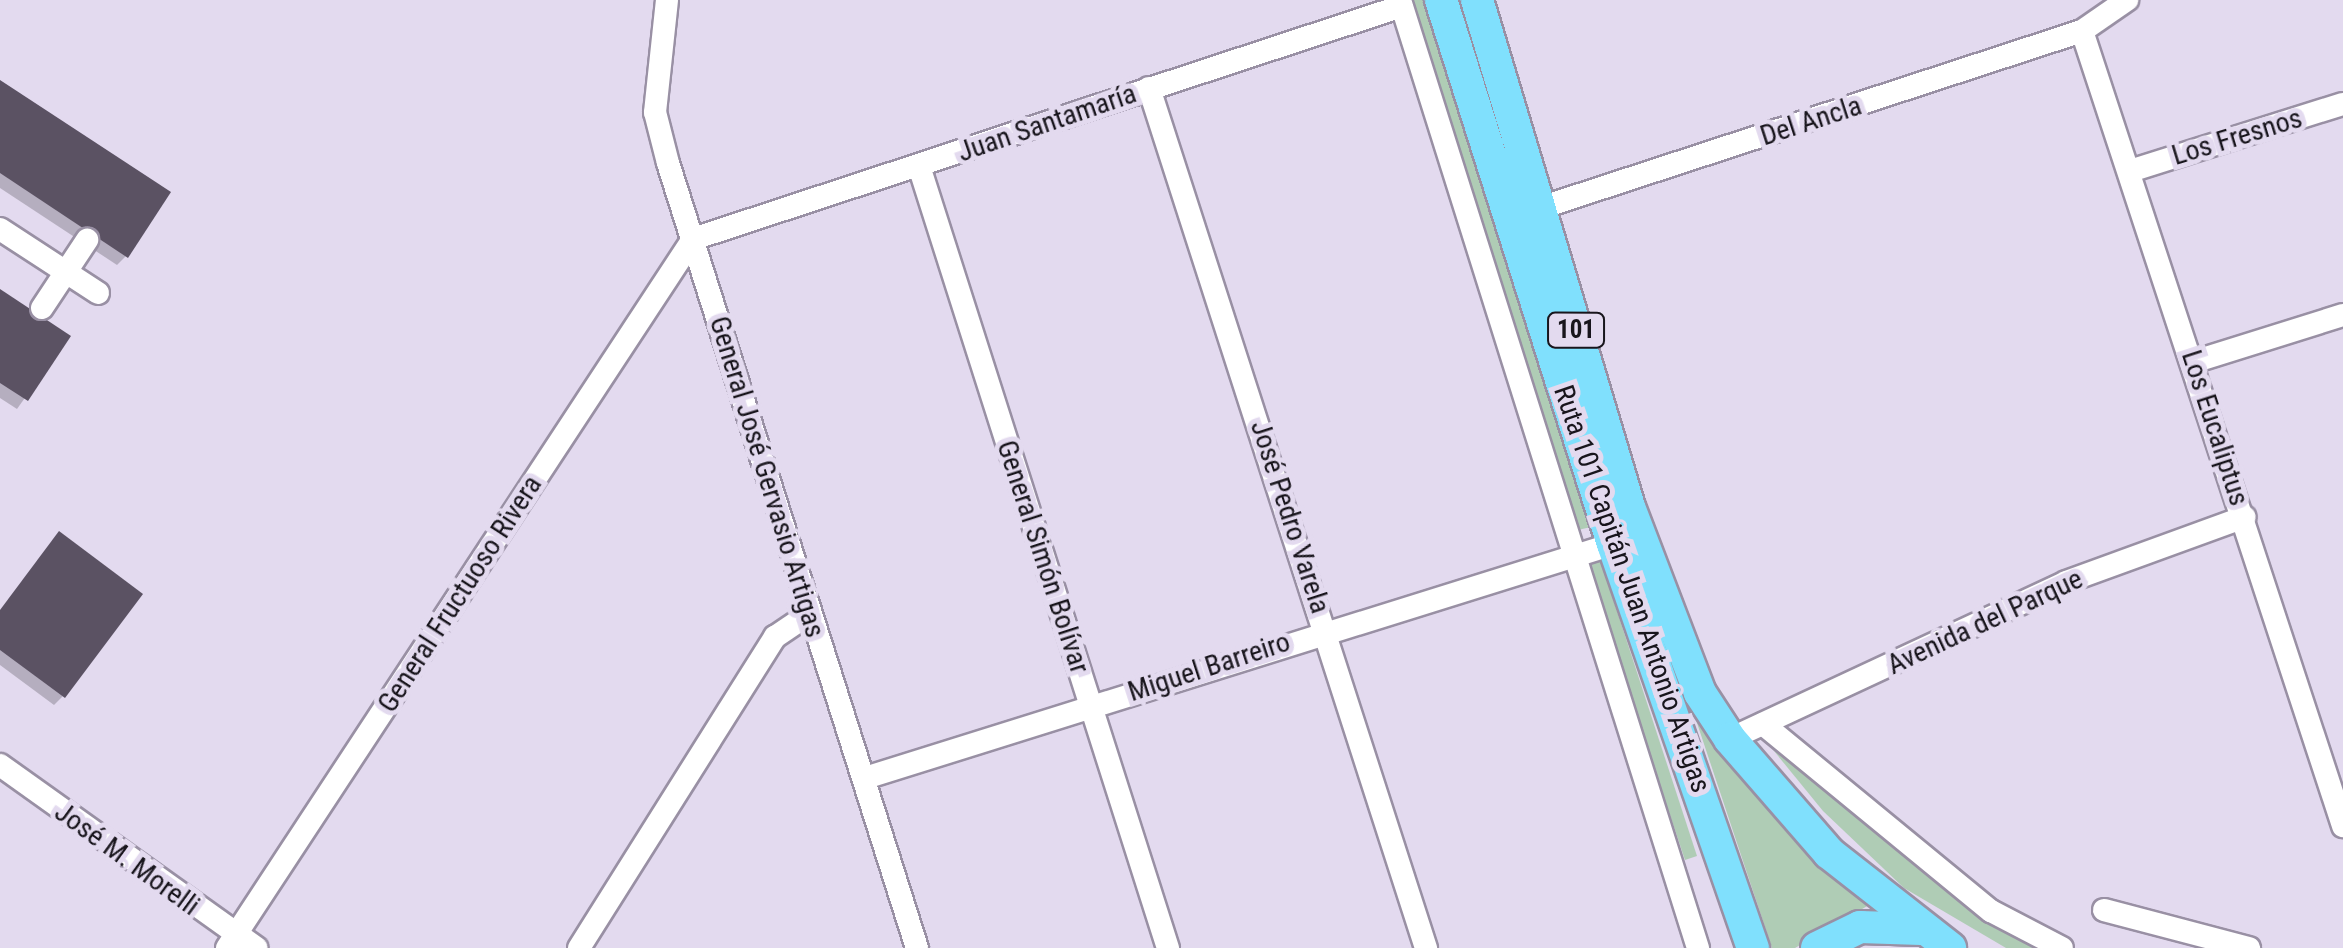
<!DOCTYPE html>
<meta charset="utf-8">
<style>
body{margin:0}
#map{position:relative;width:2343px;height:948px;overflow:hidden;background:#e3daef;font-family:"Roboto Condensed",sans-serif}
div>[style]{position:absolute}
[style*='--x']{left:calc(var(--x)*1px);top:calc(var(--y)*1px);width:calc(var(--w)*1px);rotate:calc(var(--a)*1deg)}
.green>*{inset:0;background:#afccb5}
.shadow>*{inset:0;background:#0003}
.building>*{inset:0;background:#5b5263}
.roads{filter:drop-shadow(2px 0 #9990a4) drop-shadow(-2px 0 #9990a4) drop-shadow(0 2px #9990a4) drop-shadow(0 -2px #9990a4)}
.minor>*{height:22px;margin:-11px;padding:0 11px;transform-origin:11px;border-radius:11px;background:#fff}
.highway>*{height:32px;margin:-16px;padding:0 16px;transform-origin:16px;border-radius:16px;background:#80e0fd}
span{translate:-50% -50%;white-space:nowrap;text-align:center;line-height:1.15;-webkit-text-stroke:10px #e3daef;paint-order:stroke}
.shield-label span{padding:2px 8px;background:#e3daef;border:2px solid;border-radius:8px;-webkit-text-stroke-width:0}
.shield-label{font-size:25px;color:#18151c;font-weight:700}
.street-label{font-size:28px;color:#18151c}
</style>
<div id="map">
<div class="green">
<i style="clip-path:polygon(1408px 0,1425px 0,1591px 527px,1578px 530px)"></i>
<i style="clip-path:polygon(1600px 559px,1697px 856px,1685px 860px,1586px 563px)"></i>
<i style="clip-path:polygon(1688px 696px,1841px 883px,1869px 905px,1795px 948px,1772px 948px)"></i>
<i style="clip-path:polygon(1765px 740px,2046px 948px,2006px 948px,1904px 888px,1823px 811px)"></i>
</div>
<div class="shadow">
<i style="clip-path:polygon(0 83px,126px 256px,117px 265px,0 188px)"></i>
<i style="clip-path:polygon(0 292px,68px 337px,17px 409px,0 398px)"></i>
<i style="clip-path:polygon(0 610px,63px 696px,54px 705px,0 665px)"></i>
</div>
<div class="building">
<i style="clip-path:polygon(0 80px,171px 192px,128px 258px,0 173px)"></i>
<i style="clip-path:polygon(0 289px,71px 336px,28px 401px,0 383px)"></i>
<i style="clip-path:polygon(59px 531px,143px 594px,65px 698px,0 650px,0 610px)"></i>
</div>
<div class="roads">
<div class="minor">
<i style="--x:667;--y:0;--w:113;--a:96.1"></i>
<i style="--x:655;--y:112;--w:53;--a:75.7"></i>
<i style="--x:668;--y:163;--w:824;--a:72.4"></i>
<i style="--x:1400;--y:0;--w:994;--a:72.55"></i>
<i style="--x:2082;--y:31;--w:837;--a:71.82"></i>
<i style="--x:1149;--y:88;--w:904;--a:72.15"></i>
<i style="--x:919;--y:166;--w:821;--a:72.34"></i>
<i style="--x:2130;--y:171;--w:223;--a:-17.5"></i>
<i style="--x:1540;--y:208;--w:570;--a:-18.09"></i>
<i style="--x:2082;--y:31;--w:55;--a:-34.6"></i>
<i style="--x:0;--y:229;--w:117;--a:33.1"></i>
<i style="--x:42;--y:308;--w:82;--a:-56.5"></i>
<i style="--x:2193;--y:362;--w:157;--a:-17.4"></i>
<i style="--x:1763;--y:724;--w:295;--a:39.4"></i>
<i style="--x:1991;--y:911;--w:80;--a:27.5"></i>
<i style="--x:1730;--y:739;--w:371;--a:-25"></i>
<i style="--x:2066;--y:582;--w:190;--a:-20"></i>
<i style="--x:0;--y:765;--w:315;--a:35.5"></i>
<i style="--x:865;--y:778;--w:784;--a:-17.37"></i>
<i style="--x:2104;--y:910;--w:150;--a:14.7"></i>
<i style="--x:227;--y:948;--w:848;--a:-56.68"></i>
<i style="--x:693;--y:239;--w:746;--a:-18.19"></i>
<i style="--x:579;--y:948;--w:368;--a:-57.8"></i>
<i style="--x:775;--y:637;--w:41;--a:-34.1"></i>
</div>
<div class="highway">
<i style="--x:1441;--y:0;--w:571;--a:72.45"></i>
<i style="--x:1613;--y:544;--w:428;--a:70.9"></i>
<i style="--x:1477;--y:0;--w:529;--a:73.31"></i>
<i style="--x:1629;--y:507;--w:199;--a:69.1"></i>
<i style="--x:1700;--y:693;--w:55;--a:56.9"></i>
<i style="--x:1730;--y:739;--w:151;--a:49"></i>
<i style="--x:1829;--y:853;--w:154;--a:38.1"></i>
<i style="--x:1817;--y:948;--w:48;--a:-26"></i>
<i style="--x:1860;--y:927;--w:61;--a:1.9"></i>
</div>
</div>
<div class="shield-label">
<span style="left:1576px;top:330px">101</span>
</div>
<div class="street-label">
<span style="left:1811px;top:121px;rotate:-18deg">Del Ancla</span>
<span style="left:1047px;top:123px;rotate:-19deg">Juan Santamaría</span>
<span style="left:2237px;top:137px;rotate:-17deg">Los Fresnos</span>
<span style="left:2215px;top:428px;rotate:72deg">Los Eucaliptus</span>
<span style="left:767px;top:477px;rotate:73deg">General José Gervasio Artigas</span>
<span style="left:1290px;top:517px;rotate:72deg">José Pedro Varela</span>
<span style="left:1043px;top:557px;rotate:72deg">General Simón Bolívar</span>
<span style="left:1632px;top:589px;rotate:71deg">Ruta 101 Capitán Juan Antonio Artigas</span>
<span style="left:460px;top:594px;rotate:-57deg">General Fructuoso Rivera</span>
<span style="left:1985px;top:622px;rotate:-25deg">Avenida del Parque</span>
<span style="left:1209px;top:667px;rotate:-18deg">Miguel Barreiro</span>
<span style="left:127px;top:859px;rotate:36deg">José M. Morelli</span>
</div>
</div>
